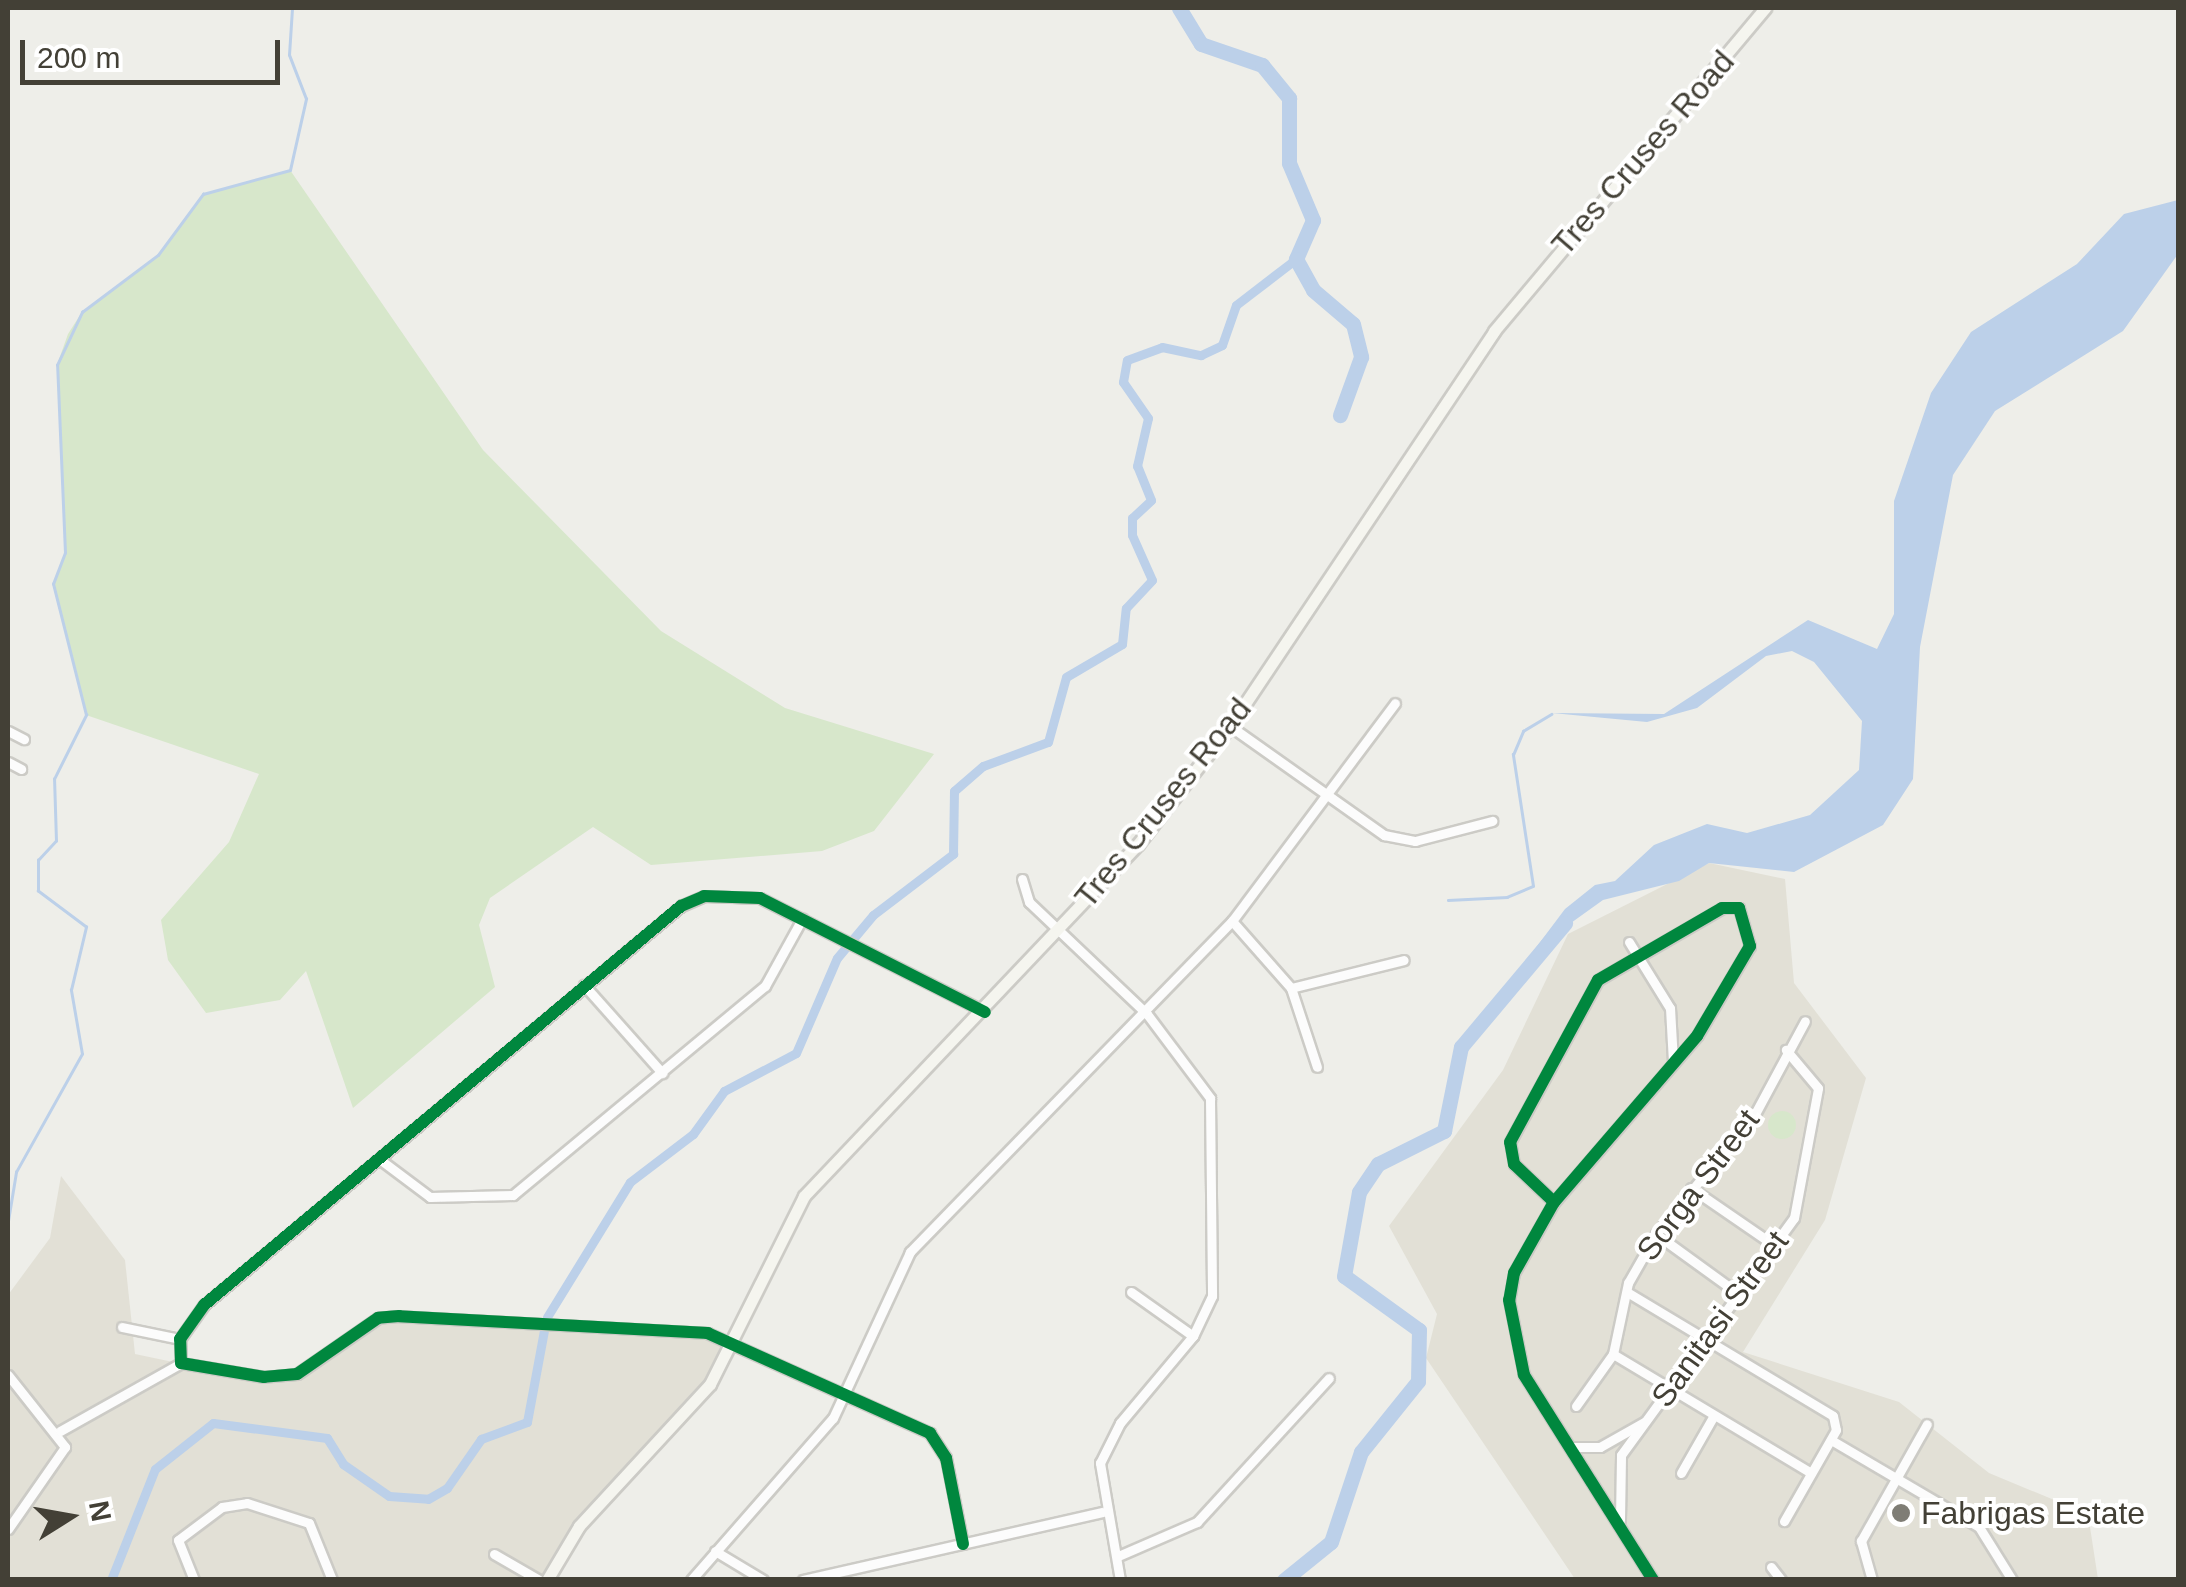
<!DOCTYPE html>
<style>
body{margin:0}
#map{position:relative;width:2186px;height:1587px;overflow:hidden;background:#eeeee9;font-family:Arial,sans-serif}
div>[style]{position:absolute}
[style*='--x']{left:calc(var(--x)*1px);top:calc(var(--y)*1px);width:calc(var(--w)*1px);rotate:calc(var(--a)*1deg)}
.residential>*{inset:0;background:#e2e0d6}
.green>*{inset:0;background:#d7e7cb}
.round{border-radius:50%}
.water>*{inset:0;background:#bcd0e9}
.stream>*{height:2.5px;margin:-1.25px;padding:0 1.25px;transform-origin:1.25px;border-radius:1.25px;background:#bcd0e9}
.canal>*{height:9px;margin:-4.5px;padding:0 4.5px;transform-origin:4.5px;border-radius:4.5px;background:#bcd0e9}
.river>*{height:15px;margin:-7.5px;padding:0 7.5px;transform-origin:7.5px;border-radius:7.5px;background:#bcd0e9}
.roads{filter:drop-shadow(2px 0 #cccbc6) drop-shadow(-2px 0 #cccbc6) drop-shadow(0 2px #cccbc6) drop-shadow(0 -2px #cccbc6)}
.minor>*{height:9px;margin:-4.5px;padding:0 4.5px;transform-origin:4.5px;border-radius:4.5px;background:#fcfcfc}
.secondary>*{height:11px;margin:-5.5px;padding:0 5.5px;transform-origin:5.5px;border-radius:5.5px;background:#f5f5ef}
.cycleway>*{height:12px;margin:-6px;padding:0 6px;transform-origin:6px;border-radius:6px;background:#00873e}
.dots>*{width:28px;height:28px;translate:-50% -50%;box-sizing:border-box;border:5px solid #fff;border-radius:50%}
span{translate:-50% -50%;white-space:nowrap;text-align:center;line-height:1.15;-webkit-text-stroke:8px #fff;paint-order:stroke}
.street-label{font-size:32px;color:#434036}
.poi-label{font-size:32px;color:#434036}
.left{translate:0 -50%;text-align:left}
.frame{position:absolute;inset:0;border:10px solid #434036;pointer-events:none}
.north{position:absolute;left:20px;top:1467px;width:100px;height:100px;-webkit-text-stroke:8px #fff;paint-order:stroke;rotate:79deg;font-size:28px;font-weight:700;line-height:40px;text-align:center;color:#434036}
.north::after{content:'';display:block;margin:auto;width:35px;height:45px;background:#434036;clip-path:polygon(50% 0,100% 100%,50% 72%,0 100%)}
.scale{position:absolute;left:20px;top:40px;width:260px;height:45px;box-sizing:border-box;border:5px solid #434036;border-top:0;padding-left:12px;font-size:30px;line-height:35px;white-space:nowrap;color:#434036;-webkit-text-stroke:8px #fff;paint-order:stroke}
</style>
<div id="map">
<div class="residential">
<i style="clip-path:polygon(1709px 863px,1785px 879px,1794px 983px,1866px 1078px,1825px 1220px,1743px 1352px,1899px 1402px,1989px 1473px,2088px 1514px,2098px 1579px,1575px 1579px,1426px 1358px,1437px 1314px,1389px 1226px,1503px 1070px,1568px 934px)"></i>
<i style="clip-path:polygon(61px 1176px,125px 1260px,135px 1354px,230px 1374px,297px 1374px,378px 1318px,708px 1333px,734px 1344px,710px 1384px,579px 1526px,547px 1579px,8px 1579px,8px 1295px,50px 1238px)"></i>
</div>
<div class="green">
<i style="clip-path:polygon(290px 170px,483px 450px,661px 631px,785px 708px,934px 754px,874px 831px,822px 851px,651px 865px,593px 827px,490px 898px,479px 925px,495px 987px,353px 1108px,306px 971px,280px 1000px,206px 1013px,168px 960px,161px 920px,229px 842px,259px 774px,86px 715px,53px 584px,65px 553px,57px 365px,68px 334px,82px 312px,158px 255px,203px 194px)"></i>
<i class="round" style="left:1768px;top:1111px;width:28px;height:28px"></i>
</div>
<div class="water">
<i style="clip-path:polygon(2178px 200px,2178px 254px,2123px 331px,1995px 411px,1953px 475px,1920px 647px,1913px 779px,1883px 825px,1794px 872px,1709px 863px,1679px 881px,1603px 900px,1543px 943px,1461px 1047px,1565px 909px,1595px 885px,1615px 881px,1654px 845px,1707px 824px,1747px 833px,1810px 815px,1859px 770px,1862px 721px,1814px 662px,1792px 651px,1766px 656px,1697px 708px,1647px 722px,1552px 713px,1664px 714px,1808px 620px,1877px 649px,1894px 614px,1894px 501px,1931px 393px,1971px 332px,2077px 264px,2124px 214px)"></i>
</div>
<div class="stream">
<i style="--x:1448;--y:900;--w:59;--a:-2.9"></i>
<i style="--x:1507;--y:897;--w:28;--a:-23"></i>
<i style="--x:1533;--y:886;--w:133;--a:-98.7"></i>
<i style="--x:1513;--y:755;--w:26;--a:-67"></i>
<i style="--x:1523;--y:731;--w:33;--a:-31"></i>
<i style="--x:8;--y:1221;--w:50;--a:-80.7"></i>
<i style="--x:16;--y:1172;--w:135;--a:-60.8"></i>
<i style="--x:82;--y:1054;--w:65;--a:-99.8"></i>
<i style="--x:71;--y:990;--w:65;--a:-76.6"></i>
<i style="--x:86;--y:927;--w:60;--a:-143.1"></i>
<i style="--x:38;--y:891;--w:31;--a:-90"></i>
<i style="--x:38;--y:860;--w:26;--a:-47"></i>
<i style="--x:56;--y:841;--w:62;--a:-91.8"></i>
<i style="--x:54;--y:779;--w:72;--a:-63.4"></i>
<i style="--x:86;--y:715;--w:135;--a:-104.1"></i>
<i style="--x:53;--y:584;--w:33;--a:-69"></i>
<i style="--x:65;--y:553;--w:188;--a:-92.4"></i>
<i style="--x:57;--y:365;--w:59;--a:-64.7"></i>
<i style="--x:82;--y:312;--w:95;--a:-36.9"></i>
<i style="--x:158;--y:255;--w:76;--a:-53.6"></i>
<i style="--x:203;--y:194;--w:90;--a:-15.4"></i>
<i style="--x:290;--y:170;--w:73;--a:-77.3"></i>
<i style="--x:306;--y:99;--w:47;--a:-111.1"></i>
<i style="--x:289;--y:55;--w:47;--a:-86.3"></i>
</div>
<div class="canal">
<i style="--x:547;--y:1317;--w:158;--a:-58.4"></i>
<i style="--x:630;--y:1182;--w:79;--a:-37.3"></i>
<i style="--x:693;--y:1134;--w:53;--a:-54.2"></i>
<i style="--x:724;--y:1091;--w:81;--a:-27.8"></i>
<i style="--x:796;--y:1053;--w:103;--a:-66.7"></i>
<i style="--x:837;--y:958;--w:56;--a:-50.1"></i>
<i style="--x:873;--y:915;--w:101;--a:-37.3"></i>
<i style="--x:953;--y:854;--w:63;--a:-89.1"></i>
<i style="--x:954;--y:791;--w:38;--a:-41"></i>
<i style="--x:983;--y:766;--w:69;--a:-20.3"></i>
<i style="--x:1048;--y:742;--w:67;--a:-74.5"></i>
<i style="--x:1066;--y:677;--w:65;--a:-30.5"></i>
<i style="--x:1122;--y:644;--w:36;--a:-84"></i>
<i style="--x:1126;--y:608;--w:38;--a:-47"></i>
<i style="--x:1152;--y:580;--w:49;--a:-114"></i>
<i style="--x:1132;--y:535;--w:17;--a:-90"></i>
<i style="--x:1132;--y:518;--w:26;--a:-43"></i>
<i style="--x:1151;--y:500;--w:37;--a:-112"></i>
<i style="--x:1137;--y:466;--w:49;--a:-77.1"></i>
<i style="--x:1148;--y:418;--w:44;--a:-124.8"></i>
<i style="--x:1123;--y:382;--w:22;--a:-80"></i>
<i style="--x:1127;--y:360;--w:37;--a:-20"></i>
<i style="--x:1162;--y:347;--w:40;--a:12"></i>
<i style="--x:1201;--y:355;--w:23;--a:-25"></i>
<i style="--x:1222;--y:345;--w:42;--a:-70.7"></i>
<i style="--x:1236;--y:305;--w:76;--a:-37.5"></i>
<i style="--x:111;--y:1580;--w:119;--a:-68.4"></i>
<i style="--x:155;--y:1469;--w:74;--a:-38.4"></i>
<i style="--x:213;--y:1423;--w:115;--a:7.5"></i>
<i style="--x:327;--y:1438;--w:31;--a:58"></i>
<i style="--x:343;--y:1464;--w:56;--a:34.8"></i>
<i style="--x:389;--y:1496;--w:39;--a:4"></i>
<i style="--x:428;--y:1499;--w:22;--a:-30"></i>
<i style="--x:447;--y:1488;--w:60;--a:-55.2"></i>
<i style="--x:481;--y:1439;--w:49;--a:-20.3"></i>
<i style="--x:527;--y:1422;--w:94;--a:-79.5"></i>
</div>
<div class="river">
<i style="--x:1179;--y:8;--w:42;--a:58.6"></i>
<i style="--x:1201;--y:44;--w:65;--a:19"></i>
<i style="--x:1262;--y:65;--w:43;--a:50.7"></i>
<i style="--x:1289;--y:98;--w:65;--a:90"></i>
<i style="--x:1289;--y:163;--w:62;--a:67.2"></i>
<i style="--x:1313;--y:220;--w:43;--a:113.6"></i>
<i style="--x:1296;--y:259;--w:35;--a:61"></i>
<i style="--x:1313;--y:290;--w:52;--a:40.4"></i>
<i style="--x:1353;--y:324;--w:34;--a:76"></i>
<i style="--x:1361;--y:357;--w:62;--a:109.9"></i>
<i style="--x:1284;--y:1580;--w:60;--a:-39"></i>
<i style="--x:1331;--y:1542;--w:95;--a:-71.6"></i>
<i style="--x:1361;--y:1452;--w:91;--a:-51.2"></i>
<i style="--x:1418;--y:1381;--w:51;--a:-88.9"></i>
<i style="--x:1419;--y:1330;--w:92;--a:-144.2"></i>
<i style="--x:1344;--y:1276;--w:85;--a:-79.9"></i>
<i style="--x:1359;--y:1192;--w:34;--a:-56"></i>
<i style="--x:1378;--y:1164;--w:74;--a:-26.6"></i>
<i style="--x:1444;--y:1131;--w:86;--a:-78.6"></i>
<i style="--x:1461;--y:1047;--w:162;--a:-50"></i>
</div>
<div class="roads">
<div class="minor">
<i style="--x:1230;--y:726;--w:189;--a:35.3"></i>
<i style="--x:1384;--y:835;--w:32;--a:11"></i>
<i style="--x:1415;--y:841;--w:80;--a:-14.6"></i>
<i style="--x:8;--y:731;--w:18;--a:27"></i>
<i style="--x:8;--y:762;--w:15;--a:28"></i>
<i style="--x:1022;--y:879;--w:24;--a:73"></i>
<i style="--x:1029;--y:902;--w:163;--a:43.5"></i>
<i style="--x:1147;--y:1014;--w:105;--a:53.1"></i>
<i style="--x:1210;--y:1098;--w:198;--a:89.4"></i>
<i style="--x:1212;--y:1296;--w:44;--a:115.4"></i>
<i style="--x:1232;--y:921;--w:89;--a:48.6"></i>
<i style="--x:1291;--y:988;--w:83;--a:71.8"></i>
<i style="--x:1629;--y:942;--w:78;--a:58.2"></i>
<i style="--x:1670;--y:1008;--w:53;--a:86.8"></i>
<i style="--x:584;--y:985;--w:118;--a:48.4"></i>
<i style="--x:1291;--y:988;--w:116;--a:-13.9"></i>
<i style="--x:382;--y:1161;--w:60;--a:36.9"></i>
<i style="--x:430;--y:1197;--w:83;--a:-1.4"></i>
<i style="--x:513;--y:1195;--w:327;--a:-39.7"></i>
<i style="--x:765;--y:986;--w:77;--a:-61.1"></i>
<i style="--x:1691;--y:1188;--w:101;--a:34.5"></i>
<i style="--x:1554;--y:1202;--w:55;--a:-136.5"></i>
<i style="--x:1514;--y:1164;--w:22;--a:-100"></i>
<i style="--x:1510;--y:1142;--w:184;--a:-61.5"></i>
<i style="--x:1598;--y:980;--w:143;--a:-30.1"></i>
<i style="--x:1722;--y:908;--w:17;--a:0"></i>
<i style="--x:1739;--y:908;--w:40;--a:74"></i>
<i style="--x:1750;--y:946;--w:104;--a:120.5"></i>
<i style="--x:1697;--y:1036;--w:219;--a:130.7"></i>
<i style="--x:1554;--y:1202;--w:81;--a:119.4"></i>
<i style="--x:1514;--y:1273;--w:27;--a:100"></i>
<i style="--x:1509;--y:1300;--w:76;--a:78.7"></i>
<i style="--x:1524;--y:1375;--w:242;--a:57.8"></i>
<i style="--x:1656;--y:1234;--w:102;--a:35.9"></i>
<i style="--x:1627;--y:1292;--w:240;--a:31"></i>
<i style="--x:1833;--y:1416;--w:14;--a:78"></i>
<i style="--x:1836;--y:1430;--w:105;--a:119.7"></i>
<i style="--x:122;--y:1327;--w:59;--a:11.7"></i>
<i style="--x:1613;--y:1354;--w:231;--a:31"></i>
<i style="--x:8;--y:1375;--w:92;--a:51.6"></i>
<i style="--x:65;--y:1447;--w:100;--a:124.8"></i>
<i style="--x:1576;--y:1406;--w:64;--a:-54.6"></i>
<i style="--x:1613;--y:1354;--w:73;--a:-78.1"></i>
<i style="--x:1628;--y:1283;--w:56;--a:-60.3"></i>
<i style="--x:1656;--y:1234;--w:158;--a:-50.7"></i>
<i style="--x:1756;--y:1112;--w:103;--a:-61.7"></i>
<i style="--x:60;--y:1431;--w:139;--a:-29.3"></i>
<i style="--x:1831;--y:1440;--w:172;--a:30.4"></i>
<i style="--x:1979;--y:1527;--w:62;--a:58.1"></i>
<i style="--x:1570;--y:1447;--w:30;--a:0"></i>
<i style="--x:1600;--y:1447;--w:51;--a:-29.6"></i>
<i style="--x:1681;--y:1473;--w:64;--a:-60.3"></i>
<i style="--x:1620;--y:1520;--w:65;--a:-89.1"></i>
<i style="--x:1621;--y:1455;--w:293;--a:-53.9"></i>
<i style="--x:1794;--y:1218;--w:132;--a:-79.5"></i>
<i style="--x:1818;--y:1088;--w:50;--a:-130.1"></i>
<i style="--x:963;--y:1544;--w:88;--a:-101.2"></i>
<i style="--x:946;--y:1458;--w:30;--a:-123"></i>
<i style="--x:930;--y:1433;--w:243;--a:-155.8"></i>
<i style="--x:708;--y:1333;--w:309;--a:-176.9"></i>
<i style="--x:399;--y:1316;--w:21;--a:175"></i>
<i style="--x:378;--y:1318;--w:98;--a:145.3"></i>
<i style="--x:297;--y:1374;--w:33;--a:175"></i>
<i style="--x:264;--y:1377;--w:84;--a:-170.4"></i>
<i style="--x:181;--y:1363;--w:24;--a:-92"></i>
<i style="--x:180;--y:1339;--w:42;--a:-54.8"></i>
<i style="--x:204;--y:1305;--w:622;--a:-39.91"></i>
<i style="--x:681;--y:906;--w:25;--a:-23"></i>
<i style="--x:704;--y:896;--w:56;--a:2"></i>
<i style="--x:760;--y:898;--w:249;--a:26.8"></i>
<i style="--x:715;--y:1551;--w:56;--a:31.1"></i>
<i style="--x:494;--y:1554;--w:52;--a:30"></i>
<i style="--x:1118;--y:1556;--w:86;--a:-23.3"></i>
<i style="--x:1197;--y:1522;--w:195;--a:-47.5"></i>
<i style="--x:1771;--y:1567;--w:16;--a:52"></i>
<i style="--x:194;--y:1580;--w:43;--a:-111.8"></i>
<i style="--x:178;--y:1540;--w:55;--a:-36.9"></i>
<i style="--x:222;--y:1507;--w:25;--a:-9"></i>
<i style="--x:247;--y:1503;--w:65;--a:17.9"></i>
<i style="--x:309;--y:1523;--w:61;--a:68"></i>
<i style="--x:691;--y:1580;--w:215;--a:-48.8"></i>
<i style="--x:833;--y:1418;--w:183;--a:-65.1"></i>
<i style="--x:910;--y:1252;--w:462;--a:-45.8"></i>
<i style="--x:1232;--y:921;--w:272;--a:-53.2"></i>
<i style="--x:803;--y:1580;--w:307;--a:-12.8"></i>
<i style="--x:1120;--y:1580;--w:119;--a:-99.7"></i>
<i style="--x:1100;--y:1463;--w:45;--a:-63.4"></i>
<i style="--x:1120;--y:1423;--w:114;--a:-50"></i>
<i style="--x:1193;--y:1336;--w:76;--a:-144.6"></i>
<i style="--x:1872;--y:1580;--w:41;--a:-105.8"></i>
<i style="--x:1861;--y:1541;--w:134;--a:-60.6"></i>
</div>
<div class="secondary">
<i style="--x:547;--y:1580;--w:63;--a:-59.3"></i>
<i style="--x:579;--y:1526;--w:193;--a:-47.3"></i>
<i style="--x:710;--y:1384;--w:210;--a:-63.4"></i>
<i style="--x:804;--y:1196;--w:485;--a:-46.5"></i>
<i style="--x:1138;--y:844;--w:150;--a:-52.1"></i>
<i style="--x:1230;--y:726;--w:475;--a:-56.2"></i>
<i style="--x:1494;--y:331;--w:422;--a:-50"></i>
</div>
</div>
<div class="cycleway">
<i style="--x:1554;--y:1202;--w:55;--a:-136.5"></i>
<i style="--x:1514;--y:1164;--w:22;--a:-100"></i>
<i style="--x:1510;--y:1142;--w:184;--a:-61.5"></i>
<i style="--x:1598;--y:980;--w:143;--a:-30.1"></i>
<i style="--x:1722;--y:908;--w:17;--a:0"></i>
<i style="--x:1739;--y:908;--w:40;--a:74"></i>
<i style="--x:1750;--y:946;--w:104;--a:120.5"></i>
<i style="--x:1697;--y:1036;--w:219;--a:130.7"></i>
<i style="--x:1554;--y:1202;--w:81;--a:119.4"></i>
<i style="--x:1514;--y:1273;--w:27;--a:100"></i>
<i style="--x:1509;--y:1300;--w:76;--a:78.7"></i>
<i style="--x:1524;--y:1375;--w:242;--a:57.8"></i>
<i style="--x:963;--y:1544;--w:88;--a:-101.2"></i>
<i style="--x:946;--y:1458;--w:30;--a:-123"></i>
<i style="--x:930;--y:1433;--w:243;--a:-155.8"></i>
<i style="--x:708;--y:1333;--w:309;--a:-176.9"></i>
<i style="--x:399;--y:1316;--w:21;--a:175"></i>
<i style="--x:378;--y:1318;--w:98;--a:145.3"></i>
<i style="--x:297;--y:1374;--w:33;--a:175"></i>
<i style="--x:264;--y:1377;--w:84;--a:-170.4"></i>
<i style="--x:181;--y:1363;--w:24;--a:-92"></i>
<i style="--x:180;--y:1339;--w:42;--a:-54.8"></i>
<i style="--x:204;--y:1305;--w:622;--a:-39.91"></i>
<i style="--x:681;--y:906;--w:25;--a:-23"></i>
<i style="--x:704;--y:896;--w:56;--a:2"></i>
<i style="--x:760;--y:898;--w:252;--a:26.9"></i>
</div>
<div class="dots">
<i style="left:1901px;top:1513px;background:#7f7d75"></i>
</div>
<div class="street-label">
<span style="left:1643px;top:153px;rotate:-49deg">Tres Cruses Road</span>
<span style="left:1163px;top:803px;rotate:-51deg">Tres Cruses Road</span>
<span style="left:1698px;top:1185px;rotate:-53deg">Sorga Street</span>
<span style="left:1720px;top:1319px;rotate:-54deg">Sanitasi Street</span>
</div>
<div class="poi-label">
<span class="left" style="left:1921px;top:1513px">Fabrigas Estate</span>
</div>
<div class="frame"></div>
<div class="north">N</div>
<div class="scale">200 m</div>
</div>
